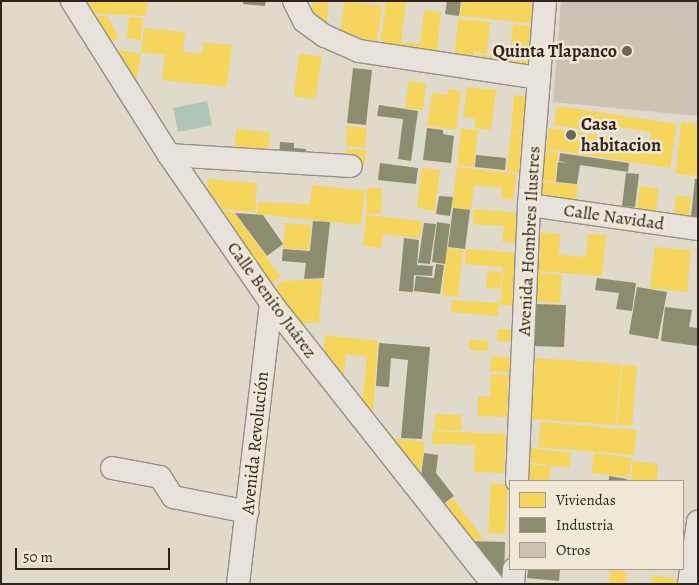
<!DOCTYPE html>
<meta charset="utf-8">
<style>
body{margin:0}
#map{position:relative;width:699px;height:585px;overflow:hidden;background:#e0daca;font-family:Alegreya,serif}
div>[style]{position:absolute}
[style*='--x']{left:calc(var(--x)*1px);top:calc(var(--y)*1px);width:calc(var(--w)*1px);rotate:calc(var(--a)*1deg)}
.water>*{inset:0;background:#aec5b7}
.homes>*{inset:0;background:#f6d55c}
.industry>*{inset:0;background:#8c8c6e}
.building>*{inset:0;background:#cec2b6}
.roads{filter:drop-shadow(1px 0 #958f86) drop-shadow(-1px 0 #958f86) drop-shadow(0 1px #958f86) drop-shadow(0 -1px #958f86)}
.street>*{height:22px;margin:-11px;padding:0 11px;transform-origin:11px;border-radius:11px;background:#e7e3dc}
.dots>*{width:14px;height:14px;translate:-50% -50%;box-sizing:border-box;border:2px solid #f0e9d7;border-radius:50%}
span{translate:-50% -50%;white-space:nowrap;text-align:center;line-height:1.15;-webkit-text-stroke:5px #f0e9d7;paint-order:stroke}
.poi-label{font-size:18px;color:#31221c;font-weight:700}
.right{translate:-100% -50%;text-align:right}
.left{translate:0 -50%;text-align:left}
.street-label{font-size:18px;color:#31221c}
.frame{position:absolute;inset:0;border:2px solid #31221c;pointer-events:none}
.legend{position:absolute;left:509px;top:480px;width:175px;height:90px;box-sizing:border-box;background:#f0e9d7;border:1px solid #a4998c;margin:0;padding:6px 9px;list-style:none;font-size:15px;color:#31221c}
.legend li{display:flex;align-items:center;gap:10px;height:25px}
.legend b{width:25px;border:1px solid #a4998c}
.scale{position:absolute;left:15px;top:548px;width:155px;height:22px;box-sizing:border-box;border:2px solid #31221c;border-top:0;padding-left:6px;font-size:15px;line-height:18px;white-space:nowrap;color:#31221c;-webkit-text-stroke:4px #f0e9d7;paint-order:stroke}
</style>
<div id="map">
<div class="water">
<i style="clip-path:polygon(207px 101px,212px 125px,178px 132px,173px 108px)"></i>
</div>
<div class="homes">
<i style="clip-path:polygon(76px 1px,148px 1px,146px 16px,83px 13px)"></i>
<i style="clip-path:polygon(313px 1px,329px 1px,326px 30px,311px 22px)"></i>
<i style="clip-path:polygon(345px 1px,382px 6px,376px 48px,338px 41px)"></i>
<i style="clip-path:polygon(386px 1px,406px 1px,401px 42px,420px 44px,424px 10px,441px 12px,436px 60px,379px 52px)"></i>
<i style="clip-path:polygon(462px 1px,540px 1px,537px 24px,460px 16px)"></i>
<i style="clip-path:polygon(96px 16px,107px 16px,119px 38px,103px 46px,89px 19px)"></i>
<i style="clip-path:polygon(129px 17px,143px 18px,141px 40px,127px 38px)"></i>
<i style="clip-path:polygon(458px 19px,490px 22px,487px 54px,474px 52px,472px 64px,454px 62px)"></i>
<i style="clip-path:polygon(513px 24px,538px 27px,535px 61px,509px 58px)"></i>
<i style="clip-path:polygon(144px 28px,185px 32px,183px 52px,202px 54px,203px 42px,232px 45px,227px 87px,162px 80px,165px 55px,141px 52px)"></i>
<i style="clip-path:polygon(106px 48px,141px 54px,135px 89px)"></i>
<i style="clip-path:polygon(299px 54px,322px 56px,316px 99px,294px 96px)"></i>
<i style="clip-path:polygon(475px 54px,539px 63px,537px 76px,473px 67px)"></i>
<i style="clip-path:polygon(409px 81px,426px 84px,423px 110px,405px 108px)"></i>
<i style="clip-path:polygon(467px 87px,496px 90px,491px 130px,475px 128px,476px 119px,463px 117px)"></i>
<i style="clip-path:polygon(448px 89px,461px 91px,456px 130px,427px 126px,432px 93px,447px 95px)"></i>
<i style="clip-path:polygon(514px 95px,532px 97px,529px 133px,511px 131px)"></i>
<i style="clip-path:polygon(557px 106px,677px 124px,670px 168px,546px 149px,549px 128px,612px 137px,610px 148px,648px 153px,651px 132px,594px 123px,592px 131px,554px 125px)"></i>
<i style="clip-path:polygon(681px 122px,698px 124px,698px 176px,676px 174px)"></i>
<i style="clip-path:polygon(347px 126px,367px 128px,365px 148px,346px 146px)"></i>
<i style="clip-path:polygon(461px 128px,478px 130px,474px 167px,457px 165px)"></i>
<i style="clip-path:polygon(236px 129px,270px 132px,268px 159px,234px 156px)"></i>
<i style="clip-path:polygon(511px 132px,527px 133px,523px 173px,507px 171px)"></i>
<i style="clip-path:polygon(346px 149px,366px 150px,365px 166px,345px 165px)"></i>
<i style="clip-path:polygon(546px 151px,558px 152px,555px 182px,542px 181px)"></i>
<i style="clip-path:polygon(457px 167px,517px 174px,513px 200px,501px 198px,502px 188px,474px 185px,471px 210px,452px 208px)"></i>
<i style="clip-path:polygon(422px 168px,440px 170px,435px 211px,417px 208px)"></i>
<i style="clip-path:polygon(208px 179px,257px 183px,255px 212px,220px 209px,220px 202px,206px 201px)"></i>
<i style="clip-path:polygon(542px 182px,578px 185px,575px 210px,539px 206px)"></i>
<i style="clip-path:polygon(312px 185px,365px 191px,361px 225px,257px 214px,258px 202px,310px 204px)"></i>
<i style="clip-path:polygon(640px 186px,659px 189px,655px 217px,635px 220px)"></i>
<i style="clip-path:polygon(367px 188px,382px 188px,381px 214px,366px 214px)"></i>
<i style="clip-path:polygon(676px 196px,691px 197px,688px 224px,673px 222px)"></i>
<i style="clip-path:polygon(208px 208px,234px 213px,281px 277px,266px 288px)"></i>
<i style="clip-path:polygon(474px 209px,519px 213px,516px 243px,502px 242px,504px 226px,473px 224px)"></i>
<i style="clip-path:polygon(366px 215px,422px 221px,420px 238px,383px 234px,381px 248px,363px 246px)"></i>
<i style="clip-path:polygon(285px 223px,311px 225px,309px 250px,283px 248px)"></i>
<i style="clip-path:polygon(541px 232px,560px 234px,559px 255px,586px 257px,588px 234px,606px 235px,602px 276px,538px 271px)"></i>
<i style="clip-path:polygon(655px 247px,691px 250px,687px 292px,650px 288px)"></i>
<i style="clip-path:polygon(447px 248px,463px 250px,458px 297px,442px 295px)"></i>
<i style="clip-path:polygon(466px 249px,519px 253px,515px 306px,500px 305px,503px 267px,465px 264px)"></i>
<i style="clip-path:polygon(488px 270px,502px 272px,500px 289px,486px 288px)"></i>
<i style="clip-path:polygon(538px 273px,562px 275px,560px 303px,535px 301px)"></i>
<i style="clip-path:polygon(323px 279px,319px 322px,294px 324px,268px 293px,283px 281px)"></i>
<i style="clip-path:polygon(452px 300px,499px 303px,498px 316px,451px 312px)"></i>
<i style="clip-path:polygon(498px 329px,512px 330px,511px 342px,497px 341px)"></i>
<i style="clip-path:polygon(325px 335px,378px 341px,373px 413px,361px 412px,367px 357px,346px 354px,344px 374px,328px 372px,322px 364px)"></i>
<i style="clip-path:polygon(470px 340px,489px 341px,488px 351px,469px 350px)"></i>
<i style="clip-path:polygon(492px 356px,511px 358px,509px 373px,490px 371px)"></i>
<i style="clip-path:polygon(536px 358px,621px 364px,616px 425px,531px 419px)"></i>
<i style="clip-path:polygon(622px 365px,637px 366px,632px 426px,617px 425px)"></i>
<i style="clip-path:polygon(491px 374px,509px 375px,507px 417px,478px 416px,478px 396px,490px 397px)"></i>
<i style="clip-path:polygon(435px 414px,461px 415px,461px 431px,434px 430px)"></i>
<i style="clip-path:polygon(541px 422px,637px 430px,634px 455px,538px 447px)"></i>
<i style="clip-path:polygon(432px 431px,506px 434px,504px 473px,474px 472px,475px 445px,432px 444px)"></i>
<i style="clip-path:polygon(381px 437px,425px 442px,419px 484px)"></i>
<i style="clip-path:polygon(531px 448px,571px 453px,569px 468px,530px 462px)"></i>
<i style="clip-path:polygon(594px 453px,632px 458px,629px 477px,591px 473px)"></i>
<i style="clip-path:polygon(633px 461px,658px 464px,657px 481px,631px 481px)"></i>
<i style="clip-path:polygon(530px 464px,551px 466px,549px 481px,529px 481px)"></i>
<i style="clip-path:polygon(491px 483px,508px 484px,505px 534px,488px 533px)"></i>
<i style="clip-path:polygon(453px 498px,484px 540px,462px 539px,439px 508px)"></i>
<i style="clip-path:polygon(611px 570px,627px 572px,626px 584px,609px 584px)"></i>
<i style="clip-path:polygon(652px 575px,687px 581px,686px 584px,651px 584px)"></i>
</div>
<div class="industry">
<i style="clip-path:polygon(243px 1px,266px 1px,265px 6px,243px 4px)"></i>
<i style="clip-path:polygon(447px 1px,461px 1px,459px 16px,445px 14px)"></i>
<i style="clip-path:polygon(353px 68px,372px 70px,366px 125px,347px 123px)"></i>
<i style="clip-path:polygon(379px 105px,418px 111px,411px 161px,398px 159px,403px 119px,377px 116px)"></i>
<i style="clip-path:polygon(427px 128px,443px 130px,443px 134px,454px 136px,451px 163px,423px 160px)"></i>
<i style="clip-path:polygon(280px 142px,294px 143px,294px 148px,306px 149px,306px 162px,279px 160px)"></i>
<i style="clip-path:polygon(560px 153px,629px 163px,628px 172px,580px 165px,577px 184px,556px 182px,558px 162px,568px 163px,559px 161px)"></i>
<i style="clip-path:polygon(476px 155px,506px 158px,505px 170px,475px 167px)"></i>
<i style="clip-path:polygon(380px 163px,418px 168px,416px 184px,378px 180px)"></i>
<i style="clip-path:polygon(626px 173px,639px 174px,635px 207px,622px 206px)"></i>
<i style="clip-path:polygon(695px 179px,698px 179px,698px 227px,690px 226px)"></i>
<i style="clip-path:polygon(439px 196px,453px 197px,450px 216px,436px 214px)"></i>
<i style="clip-path:polygon(453px 208px,470px 210px,465px 249px,448px 247px)"></i>
<i style="clip-path:polygon(235px 213px,263px 215px,283px 244px,267px 256px)"></i>
<i style="clip-path:polygon(313px 221px,330px 222px,324px 278px,304px 279px,306px 263px,282px 261px,283px 249px,310px 251px)"></i>
<i style="clip-path:polygon(437px 222px,450px 224px,445px 264px,432px 262px)"></i>
<i style="clip-path:polygon(424px 223px,436px 224px,430px 264px,418px 263px)"></i>
<i style="clip-path:polygon(404px 238px,419px 240px,417px 265px,433px 266px,432px 276px,414px 275px,413px 292px,399px 291px)"></i>
<i style="clip-path:polygon(436px 264px,444px 265px,440px 294px,414px 291px,416px 276px,434px 278px)"></i>
<i style="clip-path:polygon(597px 278px,636px 283px,632px 311px,616px 309px,619px 293px,595px 290px)"></i>
<i style="clip-path:polygon(637px 287px,667px 292px,658px 339px,629px 334px)"></i>
<i style="clip-path:polygon(536px 304px,566px 305px,564px 347px,534px 346px)"></i>
<i style="clip-path:polygon(665px 307px,692px 310px,689px 327px,698px 328px,698px 346px,661px 341px)"></i>
<i style="clip-path:polygon(379px 343px,430px 347px,422px 439px,401px 438px,408px 360px,391px 358px,389px 387px,376px 386px)"></i>
<i style="clip-path:polygon(424px 453px,438px 455px,436px 473px,454px 496px,438px 508px,420px 485px)"></i>
<i style="clip-path:polygon(609px 476px,627px 479px,627px 481px,609px 481px)"></i>
<i style="clip-path:polygon(464px 541px,505px 542px,504px 580px)"></i>
<i style="clip-path:polygon(528px 569px,560px 569px,559px 581px,527px 578px)"></i>
</div>
<div class="building">
<i style="clip-path:polygon(561px 1px,698px 1px,698px 116px,553px 102px)"></i>
</div>
<div class="roads">
<div class="street">
<i style="--x:72;--y:1;--w:182;--a:57.8"></i>
<i style="--x:169;--y:155;--w:180;--a:55.4"></i>
<i style="--x:271;--y:303;--w:358;--a:51.7"></i>
<i style="--x:294;--y:1;--w:22;--a:63"></i>
<i style="--x:304;--y:21;--w:26;--a:36"></i>
<i style="--x:325;--y:36;--w:37;--a:24"></i>
<i style="--x:359;--y:51;--w:182;--a:8.5"></i>
<i style="--x:169;--y:155;--w:182;--a:3.5"></i>
<i style="--x:529;--y:205;--w:171;--a:8.1"></i>
<i style="--x:112;--y:468;--w:49;--a:10.6"></i>
<i style="--x:160;--y:477;--w:24;--a:57"></i>
<i style="--x:173;--y:497;--w:76;--a:11.3"></i>
<i style="--x:517;--y:481;--w:276;--a:-87.5"></i>
<i style="--x:529;--y:205;--w:205;--a:-85.5"></i>
<i style="--x:238;--y:584;--w:283;--a:-83.3"></i>
<i style="--x:513;--y:584;--w:15;--a:-86"></i>
<i style="--x:689;--y:584;--w:63;--a:-81.7"></i>
</div>
</div>
<div class="dots">
<i style="left:627px;top:51px;background:#6e6259"></i>
<i style="left:571px;top:135px;background:#6e6259"></i>
</div>
<div class="poi-label">
<span class="right" style="left:617px;top:51px">Quinta Tlapanco</span>
<span class="left" style="left:581px;top:135px">Casa<br>habitacion</span>
</div>
<div class="street-label">
<span style="left:614px;top:217px;rotate:8deg">Calle Navidad</span>
<span style="left:529px;top:241px;rotate:-87deg">Avenida Hombres Ilustres</span>
<span style="left:272px;top:300px;rotate:54deg">Calle Benito Juárez</span>
<span style="left:255px;top:443px;rotate:-84deg">Avenida Revolución</span>
</div>
<div class="frame"></div>
<ul class="legend">
<li><b style="height:14px;background:#f6d55c"></b>Viviendas</li>
<li><b style="height:14px;background:#8c8c6e"></b>Industria</li>
<li><b style="height:14px;background:#cec2b6"></b>Otros</li>
</ul>
<div class="scale">50 m</div>
</div>
